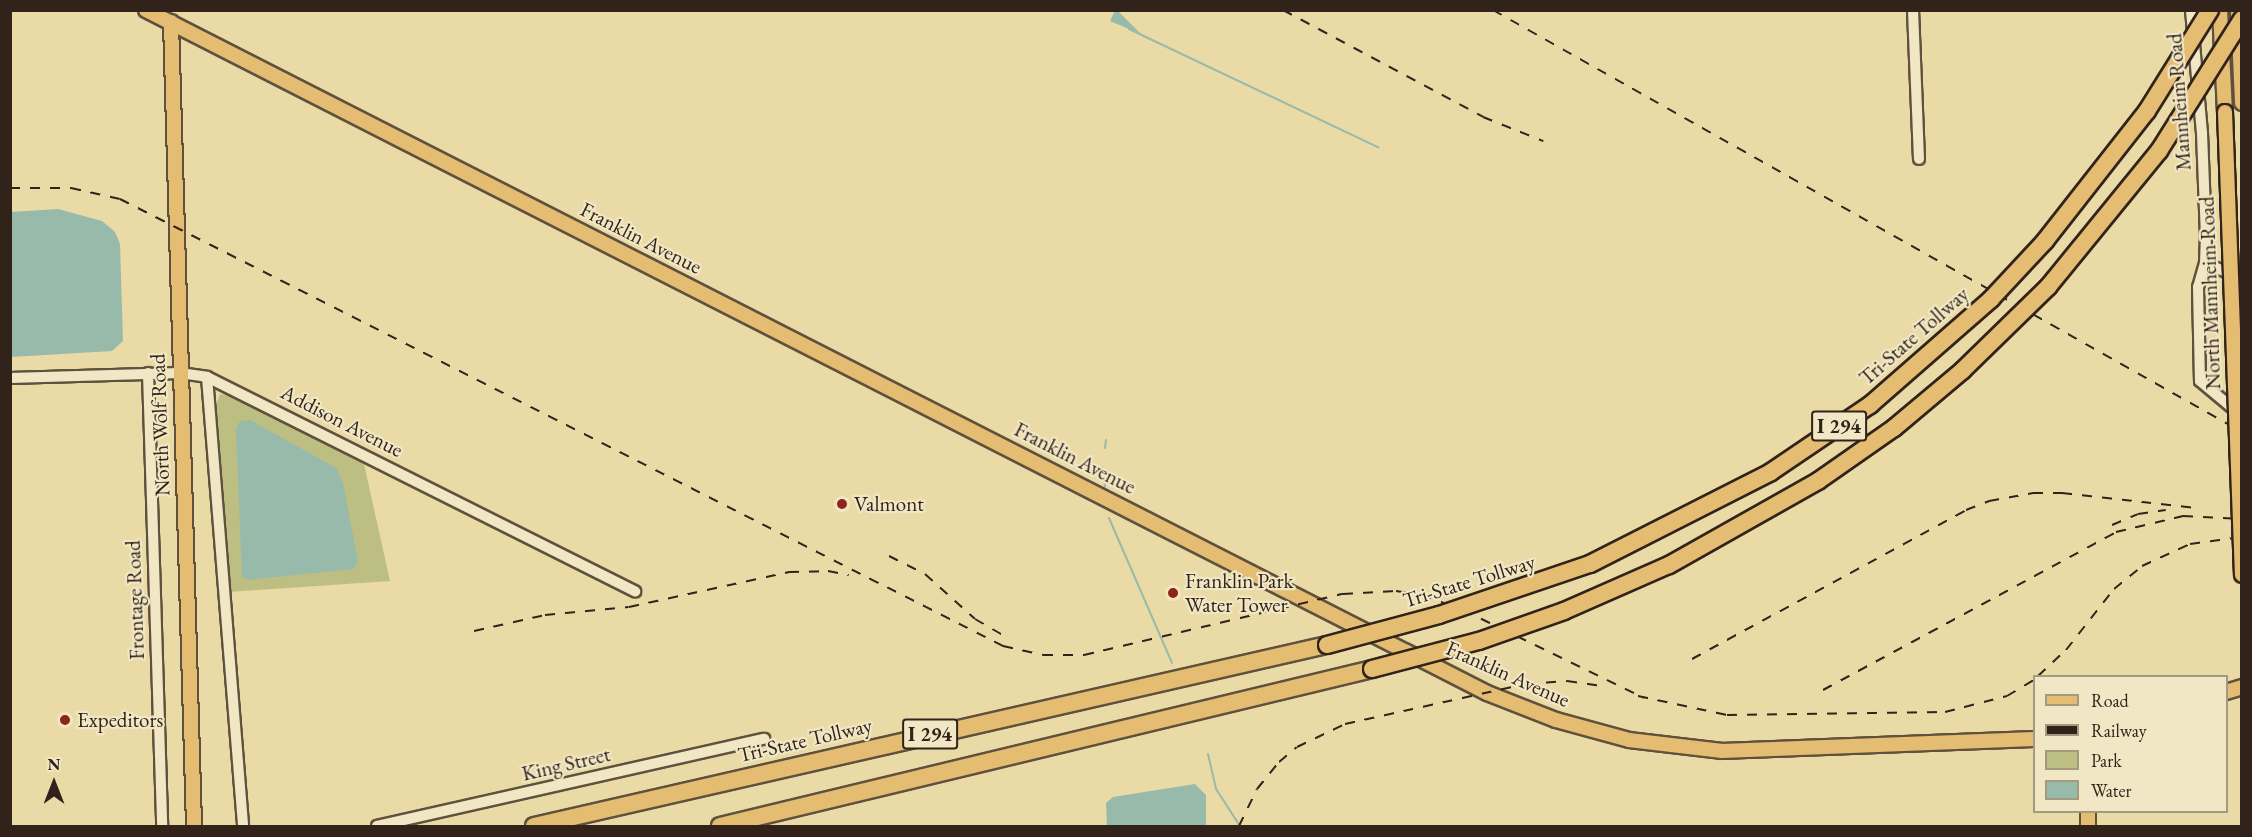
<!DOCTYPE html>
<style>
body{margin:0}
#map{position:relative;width:2252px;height:837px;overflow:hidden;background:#e9daa6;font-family:"EB Garamond",serif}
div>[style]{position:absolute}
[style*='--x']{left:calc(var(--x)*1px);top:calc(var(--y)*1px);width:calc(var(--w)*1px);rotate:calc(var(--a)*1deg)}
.green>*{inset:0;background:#bcbe82}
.water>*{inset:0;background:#97baaa}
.stream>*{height:2px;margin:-1px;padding:0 1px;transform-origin:1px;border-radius:1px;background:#97baaa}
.roads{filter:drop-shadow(2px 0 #5f513d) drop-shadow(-2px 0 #5f513d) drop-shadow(0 2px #5f513d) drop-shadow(0 -2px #5f513d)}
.minor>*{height:10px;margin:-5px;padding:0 5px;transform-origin:5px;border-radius:5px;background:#f1e7c5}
.major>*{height:14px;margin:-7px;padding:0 7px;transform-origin:7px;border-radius:7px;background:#e4bd73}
.highway>*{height:16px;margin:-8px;padding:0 8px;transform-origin:8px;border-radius:8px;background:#e4bd73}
.rail>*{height:2px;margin-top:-1px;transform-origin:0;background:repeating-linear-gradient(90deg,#31231a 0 10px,transparent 0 20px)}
.bridges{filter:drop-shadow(2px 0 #31231a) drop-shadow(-2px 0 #31231a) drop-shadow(0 2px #31231a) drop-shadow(0 -2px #31231a)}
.major-bridge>*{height:14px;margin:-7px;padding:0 7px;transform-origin:7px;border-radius:7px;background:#e4bd73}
.highway-bridge>*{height:16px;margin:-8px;padding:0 8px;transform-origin:8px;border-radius:8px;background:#e4bd73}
.dots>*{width:16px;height:16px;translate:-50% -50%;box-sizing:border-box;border:3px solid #f1e7c5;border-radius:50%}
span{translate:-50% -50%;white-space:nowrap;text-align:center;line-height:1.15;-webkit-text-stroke:4.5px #f1e7c5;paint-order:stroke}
.shield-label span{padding:2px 4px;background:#f1e7c5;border:2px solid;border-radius:4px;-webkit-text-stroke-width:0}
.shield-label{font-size:20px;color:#31231a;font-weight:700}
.street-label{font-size:21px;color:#31231a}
.poi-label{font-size:21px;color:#31231a}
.left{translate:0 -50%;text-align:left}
.frame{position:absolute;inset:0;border:12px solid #31231a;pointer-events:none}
.legend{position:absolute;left:2033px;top:675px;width:195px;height:138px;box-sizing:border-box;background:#f1e7c5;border:2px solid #a49981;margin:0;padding:8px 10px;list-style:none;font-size:18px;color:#31231a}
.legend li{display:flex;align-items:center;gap:12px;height:30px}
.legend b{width:30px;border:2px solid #a49981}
.north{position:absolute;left:24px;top:753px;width:60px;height:60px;-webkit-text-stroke:4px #f1e7c5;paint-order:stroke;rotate:0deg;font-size:16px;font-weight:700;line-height:24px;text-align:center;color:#31231a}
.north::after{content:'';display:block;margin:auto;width:21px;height:27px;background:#31231a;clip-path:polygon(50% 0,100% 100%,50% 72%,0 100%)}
</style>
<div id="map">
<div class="green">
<i style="clip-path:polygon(220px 394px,236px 397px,364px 464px,390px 581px,227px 592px,214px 411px)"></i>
</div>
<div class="water">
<i style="clip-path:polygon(1115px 11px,1118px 11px,1141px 34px,1110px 21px)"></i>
<i style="clip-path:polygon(58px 209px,102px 221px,115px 232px,120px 244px,123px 341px,112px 351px,11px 357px,11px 212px)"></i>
<i style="clip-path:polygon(250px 420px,336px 468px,343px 483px,358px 562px,353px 569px,248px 580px,242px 576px,236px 429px,240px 421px)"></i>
<i style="clip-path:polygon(1195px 784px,1206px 795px,1206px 826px,1107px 826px,1106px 803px,1113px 797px)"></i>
</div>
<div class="stream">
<i style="--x:1129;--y:29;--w:276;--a:25.4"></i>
<i style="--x:1105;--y:448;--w:8;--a:-83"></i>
<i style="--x:1102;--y:467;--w:20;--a:81"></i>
<i style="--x:1109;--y:518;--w:158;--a:66.5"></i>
<i style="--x:1208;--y:754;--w:36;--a:77"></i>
<i style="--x:1216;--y:789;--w:44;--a:57"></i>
</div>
<div class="roads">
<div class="minor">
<i style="--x:1913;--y:10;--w:149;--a:87.7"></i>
<i style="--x:2191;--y:10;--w:123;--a:84.9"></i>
<i style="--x:2202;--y:133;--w:102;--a:87.8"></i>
<i style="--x:2206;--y:235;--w:28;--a:92"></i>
<i style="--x:2205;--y:263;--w:25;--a:106"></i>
<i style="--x:2198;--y:287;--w:94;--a:88.8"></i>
<i style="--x:2200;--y:381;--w:53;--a:39.7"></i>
<i style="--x:2205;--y:263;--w:23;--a:23"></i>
<i style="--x:2226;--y:272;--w:16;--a:-4"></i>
<i style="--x:148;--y:373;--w:453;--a:88.2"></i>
<i style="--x:207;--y:377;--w:450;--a:85.4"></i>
<i style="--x:10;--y:378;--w:170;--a:-1.7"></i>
<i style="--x:180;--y:373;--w:27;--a:8"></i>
<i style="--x:207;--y:377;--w:479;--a:26.6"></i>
<i style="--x:377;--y:826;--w:397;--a:-12.7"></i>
</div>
<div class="major">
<i style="--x:146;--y:10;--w:1505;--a:26.99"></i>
<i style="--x:1487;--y:693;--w:74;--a:21.4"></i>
<i style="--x:1556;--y:720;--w:76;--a:15.3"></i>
<i style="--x:1629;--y:740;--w:94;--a:6.7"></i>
<i style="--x:1722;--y:751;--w:312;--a:-2.2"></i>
<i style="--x:2220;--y:10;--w:102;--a:87.2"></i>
<i style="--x:2238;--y:10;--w:93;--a:87.5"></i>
<i style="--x:171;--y:22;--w:804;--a:88.36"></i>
<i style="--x:2226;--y:692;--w:17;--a:-17"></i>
<i style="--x:2088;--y:812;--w:14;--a:90"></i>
</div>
<div class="highway">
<i style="--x:534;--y:826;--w:813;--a:-12.86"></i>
<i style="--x:720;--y:826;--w:671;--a:-13.54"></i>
</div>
</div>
<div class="rail">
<i style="--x:1283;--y:10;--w:227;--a:28.1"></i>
<i style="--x:1483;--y:117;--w:65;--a:21.8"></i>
<i style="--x:1493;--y:10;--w:860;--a:29.4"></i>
<i style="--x:10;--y:188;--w:61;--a:0"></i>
<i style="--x:71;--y:188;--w:50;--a:12.7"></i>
<i style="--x:120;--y:199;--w:990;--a:26.85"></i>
<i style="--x:1003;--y:646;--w:41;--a:12.7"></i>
<i style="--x:1043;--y:655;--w:41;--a:0"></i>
<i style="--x:1084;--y:655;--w:266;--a:-13.3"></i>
<i style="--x:1343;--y:594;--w:53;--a:-3.2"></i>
<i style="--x:1396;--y:591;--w:26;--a:9"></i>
<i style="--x:1422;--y:595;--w:44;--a:20.1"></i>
<i style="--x:1463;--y:610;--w:201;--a:25.9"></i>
<i style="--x:2112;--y:525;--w:28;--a:-23"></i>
<i style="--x:2138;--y:514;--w:28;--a:-8"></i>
<i style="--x:889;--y:556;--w:40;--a:26.6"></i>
<i style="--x:925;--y:574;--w:67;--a:42"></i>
<i style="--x:975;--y:619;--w:39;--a:30"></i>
<i style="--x:474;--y:631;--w:73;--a:-12.7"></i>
<i style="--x:545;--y:615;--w:84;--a:-5.4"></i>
<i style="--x:629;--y:607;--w:164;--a:-12.3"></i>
<i style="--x:789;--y:572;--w:39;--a:-1"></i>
<i style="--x:828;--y:571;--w:21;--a:11"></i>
<i style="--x:1692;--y:659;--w:312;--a:-28.5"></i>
<i style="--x:1966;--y:510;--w:25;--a:-21"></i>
<i style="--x:1989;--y:501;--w:45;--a:-10.3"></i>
<i style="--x:2033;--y:493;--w:29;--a:0"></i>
<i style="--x:2062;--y:493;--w:135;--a:6.4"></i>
<i style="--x:2038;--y:676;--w:38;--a:-43"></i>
<i style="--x:2066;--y:650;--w:78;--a:-51.8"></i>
<i style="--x:2114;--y:589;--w:36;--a:-39"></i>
<i style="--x:2142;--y:566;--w:53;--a:-24.6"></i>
<i style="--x:2190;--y:544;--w:52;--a:-7.7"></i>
<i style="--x:1823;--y:690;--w:333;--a:-28.3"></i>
<i style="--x:2116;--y:532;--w:69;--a:-13.4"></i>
<i style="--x:2183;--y:516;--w:59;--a:2.9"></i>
<i style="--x:1638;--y:696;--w:91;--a:12.1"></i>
<i style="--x:1727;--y:715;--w:218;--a:-0.8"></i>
<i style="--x:1945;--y:712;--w:64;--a:-14.5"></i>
<i style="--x:2007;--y:696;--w:31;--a:-31"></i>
<i style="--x:1239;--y:826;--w:41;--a:-64.1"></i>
<i style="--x:1257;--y:789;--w:35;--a:-51"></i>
<i style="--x:1279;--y:762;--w:23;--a:-40"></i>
<i style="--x:1297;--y:747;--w:53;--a:-25.6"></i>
<i style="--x:1345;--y:724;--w:185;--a:-12.5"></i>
<i style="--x:1526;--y:684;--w:41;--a:-4.2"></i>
<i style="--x:1567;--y:681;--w:37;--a:8"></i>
</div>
<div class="bridges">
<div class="major-bridge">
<i style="--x:2225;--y:112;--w:463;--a:87.9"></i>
</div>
<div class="highway-bridge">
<i style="--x:1327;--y:645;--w:116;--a:-15"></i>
<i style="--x:1439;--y:615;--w:159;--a:-18.7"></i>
<i style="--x:1590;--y:564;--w:203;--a:-26.9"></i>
<i style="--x:1771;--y:472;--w:120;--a:-34.1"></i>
<i style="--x:1870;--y:405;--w:161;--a:-41.2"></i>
<i style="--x:1991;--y:299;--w:79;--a:-47"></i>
<i style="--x:2045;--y:241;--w:165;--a:-51.9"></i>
<i style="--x:2147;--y:111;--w:119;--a:-58"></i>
<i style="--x:1372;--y:669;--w:111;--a:-14.7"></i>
<i style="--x:1479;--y:641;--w:90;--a:-19.4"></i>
<i style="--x:1564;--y:611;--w:115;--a:-23.7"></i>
<i style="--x:1669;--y:565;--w:171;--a:-29.4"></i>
<i style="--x:1818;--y:481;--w:93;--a:-34.9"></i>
<i style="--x:1894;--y:428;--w:90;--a:-40"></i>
<i style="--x:1963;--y:370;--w:119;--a:-44.3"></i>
<i style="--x:2048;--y:287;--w:176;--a:-50.8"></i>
<i style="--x:2159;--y:151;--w:156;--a:-57.8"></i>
</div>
</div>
<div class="dots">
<i style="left:842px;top:504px;background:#8f2418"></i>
<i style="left:1173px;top:593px;background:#8f2418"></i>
<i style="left:65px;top:720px;background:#8f2418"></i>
</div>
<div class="shield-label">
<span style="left:1839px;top:426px">I 294</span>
<span style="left:930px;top:734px">I 294</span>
</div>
<div class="street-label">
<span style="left:2179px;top:102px;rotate:-94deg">Mannheim Road</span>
<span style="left:641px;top:238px;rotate:27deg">Franklin Avenue</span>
<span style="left:2210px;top:293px;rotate:-92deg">North Mannheim Road</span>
<span style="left:1914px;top:336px;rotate:-41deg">Tri-State Tollway</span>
<span style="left:342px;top:421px;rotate:27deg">Addison Avenue</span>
<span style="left:160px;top:425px;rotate:-92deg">North Wolf Road</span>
<span style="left:1075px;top:458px;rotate:27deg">Franklin Avenue</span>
<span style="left:1469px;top:581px;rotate:-17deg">Tri-State Tollway</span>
<span style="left:135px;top:600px;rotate:-92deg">Frontage Road</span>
<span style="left:1508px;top:674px;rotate:24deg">Franklin Avenue</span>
<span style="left:805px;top:740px;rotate:-13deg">Tri-State Tollway</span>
<span style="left:566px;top:764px;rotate:-13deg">King Street</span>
</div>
<div class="poi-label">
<span class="left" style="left:854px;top:504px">Valmont</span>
<span class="left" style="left:1185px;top:593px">Franklin Park<br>Water Tower</span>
<span class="left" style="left:77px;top:720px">Expeditors</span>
</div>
<div class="frame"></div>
<ul class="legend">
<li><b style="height:8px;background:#e4bd73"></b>Road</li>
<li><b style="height:8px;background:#31231a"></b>Railway</li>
<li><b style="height:16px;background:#bcbe82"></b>Park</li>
<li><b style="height:16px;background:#97baaa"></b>Water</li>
</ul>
<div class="north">N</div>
</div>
